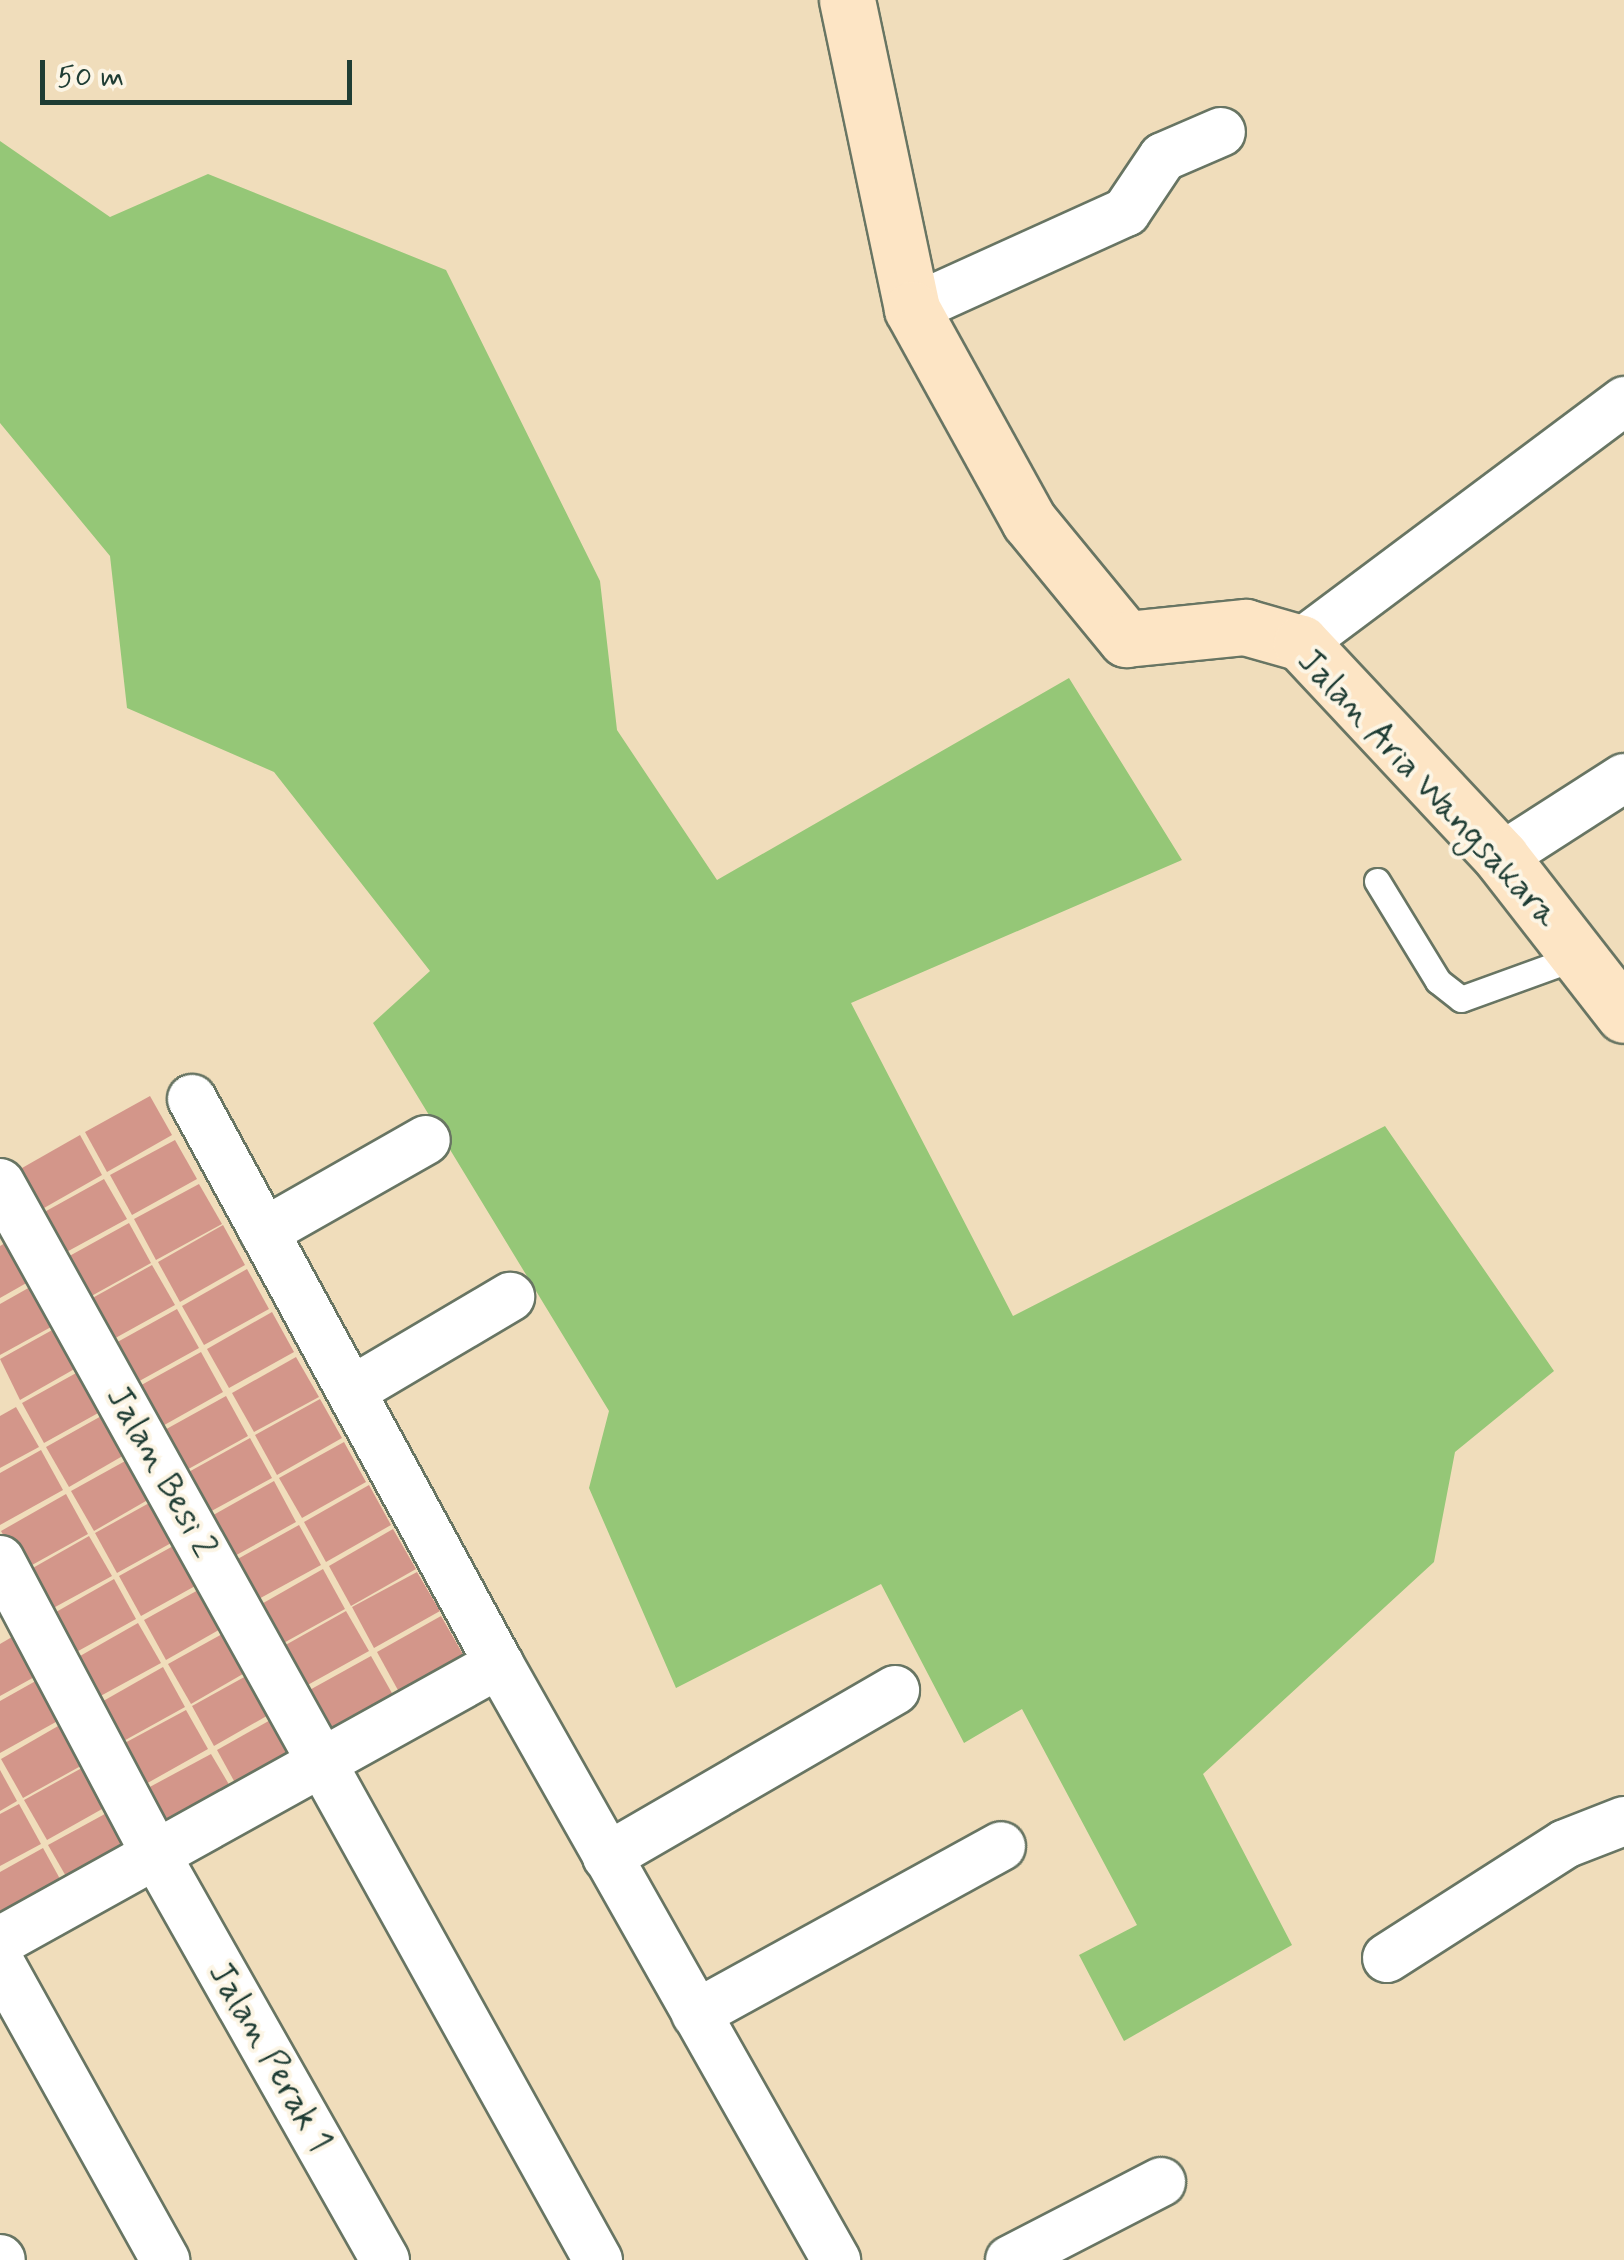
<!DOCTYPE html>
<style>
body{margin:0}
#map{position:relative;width:1624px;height:2260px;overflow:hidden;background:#f0ddbb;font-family:Mynerve,sans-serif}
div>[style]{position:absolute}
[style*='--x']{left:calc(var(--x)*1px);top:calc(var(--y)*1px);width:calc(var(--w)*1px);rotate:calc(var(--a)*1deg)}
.green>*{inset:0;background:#95c777}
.building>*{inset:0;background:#d3968a}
.roads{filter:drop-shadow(2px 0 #687563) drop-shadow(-2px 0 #687563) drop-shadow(0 2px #687563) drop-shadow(0 -2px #687563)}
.lane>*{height:25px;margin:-12.5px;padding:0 12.5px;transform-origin:12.5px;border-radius:12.5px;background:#fff}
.street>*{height:48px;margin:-24px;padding:0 24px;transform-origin:24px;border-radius:24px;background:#fff}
.secondary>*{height:55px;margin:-27.5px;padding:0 27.5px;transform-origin:27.5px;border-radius:27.5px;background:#fde5c5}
span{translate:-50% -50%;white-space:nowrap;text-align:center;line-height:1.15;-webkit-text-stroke:8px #fcf5e5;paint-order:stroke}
.street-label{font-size:35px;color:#1f3d34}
.scale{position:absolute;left:40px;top:60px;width:312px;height:45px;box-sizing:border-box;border:5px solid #1f3d34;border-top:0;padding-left:12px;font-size:30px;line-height:35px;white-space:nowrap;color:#1f3d34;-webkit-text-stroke:8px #fcf5e5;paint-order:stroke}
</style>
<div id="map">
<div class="green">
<i style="clip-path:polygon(0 141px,110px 217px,208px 174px,446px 270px,600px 581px,617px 730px,717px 880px,1069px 678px,1182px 860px,851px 1003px,1013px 1316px,1385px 1126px,1554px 1371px,1455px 1452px,1434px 1562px,1203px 1774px,1292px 1945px,1124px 2041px,1079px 1955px,1137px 1925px,1022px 1709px,964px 1743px,881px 1584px,676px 1688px,589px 1488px,609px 1411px,373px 1023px,430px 971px,274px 772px,127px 708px,110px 556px,0 423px)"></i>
</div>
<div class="building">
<i style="clip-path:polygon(150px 1096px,172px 1135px,107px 1172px,85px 1132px)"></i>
<i style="clip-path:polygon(80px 1135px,102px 1175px,37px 1212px,15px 1172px)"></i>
<i style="clip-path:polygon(175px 1140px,197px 1179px,132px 1215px,110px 1175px)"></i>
<i style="clip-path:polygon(104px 1179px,127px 1219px,61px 1255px,39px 1215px)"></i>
<i style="clip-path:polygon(199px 1184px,222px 1224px,156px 1260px,134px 1219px)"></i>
<i style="clip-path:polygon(129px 1223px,151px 1263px,86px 1299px,64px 1259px)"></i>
<i style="clip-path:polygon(223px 1225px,245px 1265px,180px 1302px,158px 1262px)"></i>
<i style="clip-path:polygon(14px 1238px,37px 1277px,0 1298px,0 1246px)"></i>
<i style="clip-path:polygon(152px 1265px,175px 1305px,110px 1341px,87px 1301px)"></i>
<i style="clip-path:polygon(247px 1269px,269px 1309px,204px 1345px,182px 1306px)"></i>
<i style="clip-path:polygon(39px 1282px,62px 1321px,0 1355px,0 1304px)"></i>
<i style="clip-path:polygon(177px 1309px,199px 1348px,134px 1384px,112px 1345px)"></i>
<i style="clip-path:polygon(272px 1312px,294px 1352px,229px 1388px,207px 1349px)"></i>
<i style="clip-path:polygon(63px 1324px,85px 1363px,20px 1400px,0 1359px)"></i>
<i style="clip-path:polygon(201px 1352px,223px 1392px,159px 1428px,136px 1388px)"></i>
<i style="clip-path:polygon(296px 1357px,319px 1397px,254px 1432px,232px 1393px)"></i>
<i style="clip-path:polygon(87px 1367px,109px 1407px,44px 1443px,22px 1403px)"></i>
<i style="clip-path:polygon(226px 1396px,248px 1436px,183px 1472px,161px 1432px)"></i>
<i style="clip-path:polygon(320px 1399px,342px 1438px,277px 1475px,255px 1435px)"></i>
<i style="clip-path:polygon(16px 1407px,39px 1447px,0 1468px,0 1416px)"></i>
<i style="clip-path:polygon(112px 1410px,133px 1450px,69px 1487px,46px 1447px)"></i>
<i style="clip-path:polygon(250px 1438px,272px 1478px,206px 1514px,185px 1474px)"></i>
<i style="clip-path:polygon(344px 1442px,366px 1482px,302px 1518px,279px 1478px)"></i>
<i style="clip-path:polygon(41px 1450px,63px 1490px,0 1525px,0 1473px)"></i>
<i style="clip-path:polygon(136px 1455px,158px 1494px,94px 1531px,71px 1491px)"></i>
<i style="clip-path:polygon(274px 1481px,296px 1522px,231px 1558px,208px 1518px)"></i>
<i style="clip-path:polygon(369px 1485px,391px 1525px,326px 1562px,304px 1522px)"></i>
<i style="clip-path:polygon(66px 1494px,88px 1534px,23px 1570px,1px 1531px)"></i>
<i style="clip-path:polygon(160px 1497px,182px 1537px,117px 1573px,95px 1533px)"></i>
<i style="clip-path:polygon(299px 1525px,321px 1565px,255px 1601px,234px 1561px)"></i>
<i style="clip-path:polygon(393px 1529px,416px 1569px,351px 1606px,329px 1566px)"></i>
<i style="clip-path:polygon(89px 1536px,112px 1576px,46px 1612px,24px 1573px)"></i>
<i style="clip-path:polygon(184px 1540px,206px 1580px,141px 1616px,119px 1576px)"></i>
<i style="clip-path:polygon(323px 1569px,345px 1609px,280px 1645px,258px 1606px)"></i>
<i style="clip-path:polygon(417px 1572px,440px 1611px,374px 1648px,352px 1607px)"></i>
<i style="clip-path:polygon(114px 1579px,136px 1619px,71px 1655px,49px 1616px)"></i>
<i style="clip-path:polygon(209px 1584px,231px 1623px,166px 1660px,144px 1620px)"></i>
<i style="clip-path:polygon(346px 1611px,369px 1651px,304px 1687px,282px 1647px)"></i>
<i style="clip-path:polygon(441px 1616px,464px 1656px,399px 1692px,377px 1652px)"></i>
<i style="clip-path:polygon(138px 1623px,161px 1663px,95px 1699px,73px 1660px)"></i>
<i style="clip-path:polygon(233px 1628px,255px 1667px,191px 1704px,168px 1664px)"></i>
<i style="clip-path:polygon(17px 1634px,38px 1675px,0 1696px,0 1644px)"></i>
<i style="clip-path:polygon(371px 1656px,393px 1695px,328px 1732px,306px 1692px)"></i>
<i style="clip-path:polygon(163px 1667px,185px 1707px,120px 1743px,98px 1704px)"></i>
<i style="clip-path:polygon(257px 1670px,279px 1709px,214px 1746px,192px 1706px)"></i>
<i style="clip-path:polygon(41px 1678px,63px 1718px,0 1753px,0 1701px)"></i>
<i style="clip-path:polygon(186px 1710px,208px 1749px,144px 1785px,121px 1745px)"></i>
<i style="clip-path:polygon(281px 1714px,304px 1754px,239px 1790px,217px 1750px)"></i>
<i style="clip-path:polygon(65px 1722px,88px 1762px,23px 1798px,1px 1759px)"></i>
<i style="clip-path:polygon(211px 1754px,234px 1793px,168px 1830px,146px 1789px)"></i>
<i style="clip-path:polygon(89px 1764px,111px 1804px,47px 1840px,24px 1800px)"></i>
<i style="clip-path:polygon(0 1770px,17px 1801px,0 1811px)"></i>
<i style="clip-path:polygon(19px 1804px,41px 1844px,0 1866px,0 1814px)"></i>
<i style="clip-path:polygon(114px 1809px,136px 1849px,71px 1885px,48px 1845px)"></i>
<i style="clip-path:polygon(43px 1848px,65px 1888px,0 1924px,0 1872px)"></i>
</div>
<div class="roads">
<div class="lane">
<i style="--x:1377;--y:881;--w:117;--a:58.6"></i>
<i style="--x:1438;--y:981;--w:29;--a:38"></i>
<i style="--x:1461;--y:999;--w:127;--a:-19.9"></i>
</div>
<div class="street">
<i style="--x:912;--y:309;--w:235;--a:-24.4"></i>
<i style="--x:1126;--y:212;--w:66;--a:-56.1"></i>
<i style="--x:1163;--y:157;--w:63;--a:-23.3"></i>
<i style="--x:1301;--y:643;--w:404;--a:-36.8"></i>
<i style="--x:1501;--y:857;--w:146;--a:-32.7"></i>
<i style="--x:192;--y:1099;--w:643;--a:61.48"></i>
<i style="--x:499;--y:1664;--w:685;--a:60.51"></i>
<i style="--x:0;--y:1183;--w:1232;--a:60.96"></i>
<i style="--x:264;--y:1232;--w:186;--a:-29.6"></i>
<i style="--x:351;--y:1391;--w:185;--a:-30.6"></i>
<i style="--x:0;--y:1560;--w:334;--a:62.1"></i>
<i style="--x:156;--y:1855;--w:465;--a:60.5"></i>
<i style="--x:607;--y:1857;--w:333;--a:-30.1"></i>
<i style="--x:0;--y:1941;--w:571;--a:-29.04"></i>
<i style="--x:1387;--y:1958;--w:211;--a:-32.6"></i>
<i style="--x:1565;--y:1844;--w:63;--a:-21.3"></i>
<i style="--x:0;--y:1963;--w:340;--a:60.9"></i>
<i style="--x:696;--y:2014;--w:348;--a:-28.8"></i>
<i style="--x:0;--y:2259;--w:1;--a:45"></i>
<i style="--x:1010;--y:2260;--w:170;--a:-27.3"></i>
</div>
<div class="secondary">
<i style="--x:847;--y:0;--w:316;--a:78.1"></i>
<i style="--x:912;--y:309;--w:242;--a:61.1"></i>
<i style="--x:1029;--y:521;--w:153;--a:50.6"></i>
<i style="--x:1126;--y:639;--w:120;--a:-5.8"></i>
<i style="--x:1245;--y:627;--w:58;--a:15.9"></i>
<i style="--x:1301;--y:643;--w:293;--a:46.9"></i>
<i style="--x:1501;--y:857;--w:200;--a:52.1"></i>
</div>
</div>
<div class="street-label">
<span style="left:1428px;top:788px;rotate:47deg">Jalan Aria Wangsakara</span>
<span style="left:161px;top:1472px;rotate:61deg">Jalan Besi 2</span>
<span style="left:270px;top:2057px;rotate:60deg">Jalan Perak 1</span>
</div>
<div class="scale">50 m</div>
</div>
